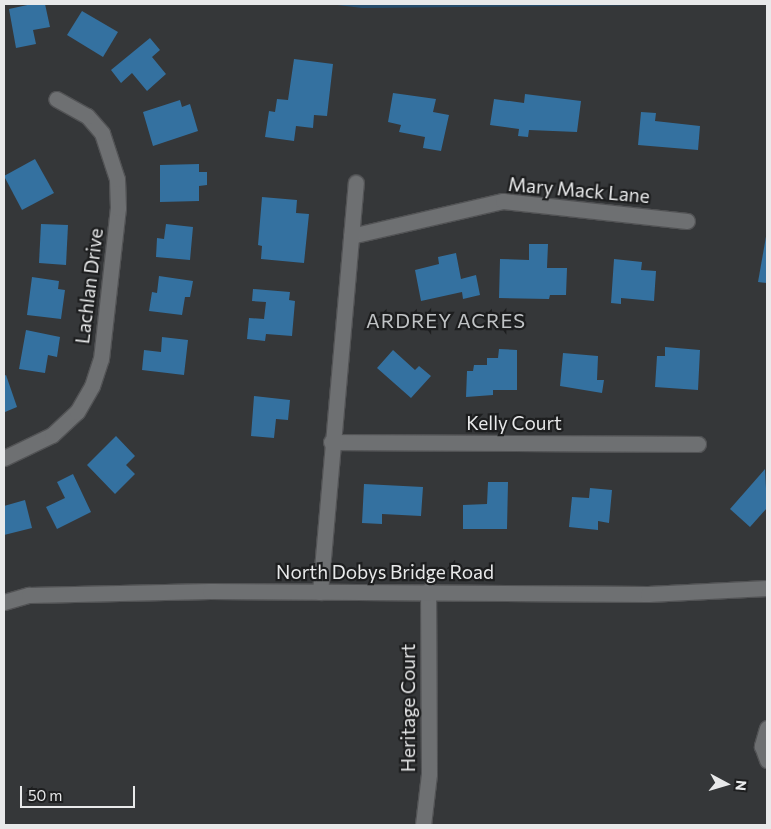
<!DOCTYPE html>
<style>
body{margin:0}
#map{position:relative;width:771px;height:829px;overflow:hidden;background:#353739;font-family:Commissioner,sans-serif}
div>[style]{position:absolute}
[style*='--x']{left:calc(var(--x)*1px);top:calc(var(--y)*1px);width:calc(var(--w)*1px);rotate:calc(var(--a)*1deg)}
.green>*{inset:0;background:#264d6d}
.building>*{inset:0;background:#3471a0}
.roads{filter:drop-shadow(1px 0 #525355) drop-shadow(-1px 0 #525355) drop-shadow(0 1px #525355) drop-shadow(0 -1px #525355)}
.street>*{height:15px;margin:-7.5px;padding:0 7.5px;transform-origin:7.5px;border-radius:7.5px;background:#6e7072}
.secondary>*{height:15px;margin:-7.5px;padding:0 7.5px;transform-origin:7.5px;border-radius:7.5px;background:#6e7072}
span{translate:-50% -50%;white-space:nowrap;text-align:center;line-height:1.15;-webkit-text-stroke:4.5px #1d1e1f;paint-order:stroke}
.street-label{font-size:19px;color:#e8e9ea}
.neighbourhood-label{font-size:20px;color:#c1c4c6;letter-spacing:1px}
.frame{position:absolute;inset:0;border:5px solid #e8e9ea;pointer-events:none}
.north{position:absolute;left:701px;top:759px;width:50px;height:50px;-webkit-text-stroke:4px #1d1e1f;paint-order:stroke;rotate:96deg;font-size:14px;font-weight:700;line-height:20px;text-align:center;color:#e8e9ea}
.north::after{content:'';display:block;margin:auto;width:18px;height:22px;background:#e8e9ea;clip-path:polygon(50% 0,100% 100%,50% 72%,0 100%)}
.scale{position:absolute;left:20px;top:786px;width:115px;height:22px;box-sizing:border-box;border:2px solid #e8e9ea;border-top:0;padding-left:6px;font-size:15px;line-height:18px;white-space:nowrap;color:#e8e9ea;-webkit-text-stroke:4px #1d1e1f;paint-order:stroke}
</style>
<div id="map">
<div class="green">
<i style="clip-path:polygon(329px 4px,765px 4px,362px 8px)"></i>
</div>
<div class="building">
<i style="clip-path:polygon(32px 4px,45px 4px,50px 27px,33px 30px,36px 44px,16px 48px,9px 9px)"></i>
<i style="clip-path:polygon(82px 11px,118px 32px,103px 57px,67px 35px)"></i>
<i style="clip-path:polygon(150px 38px,160px 50px,152px 57px,166px 74px,147px 91px,132px 73px,121px 83px,111px 70px)"></i>
<i style="clip-path:polygon(294px 59px,333px 64px,327px 116px,314px 115px,313px 128px,296px 126px,294px 141px,265px 137px,269px 111px,275px 112px,277px 99px,288px 100px)"></i>
<i style="clip-path:polygon(393px 93px,436px 99px,433px 112px,449px 115px,441px 151px,423px 148px,425px 137px,399px 132px,401px 125px,388px 122px)"></i>
<i style="clip-path:polygon(525px 94px,581px 101px,577px 132px,529px 130px,528px 137px,518px 136px,519px 129px,490px 125px,494px 99px,524px 103px)"></i>
<i style="clip-path:polygon(180px 100px,182px 107px,190px 104px,198px 131px,153px 146px,143px 112px)"></i>
<i style="clip-path:polygon(641px 112px,656px 113px,655px 121px,700px 126px,698px 150px,638px 145px)"></i>
<i style="clip-path:polygon(35px 159px,54px 193px,22px 210px,4px 176px)"></i>
<i style="clip-path:polygon(199px 164px,199px 172px,207px 172px,207px 185px,199px 186px,199px 201px,160px 202px,160px 165px)"></i>
<i style="clip-path:polygon(262px 197px,297px 200px,296px 213px,309px 214px,304px 263px,261px 259px,262px 246px,258px 245px)"></i>
<i style="clip-path:polygon(41px 224px,68px 225px,66px 265px,39px 263px)"></i>
<i style="clip-path:polygon(166px 224px,193px 227px,190px 260px,156px 257px,157px 238px,164px 239px)"></i>
<i style="clip-path:polygon(767px 231px,767px 283px,758px 282px)"></i>
<i style="clip-path:polygon(529px 244px,548px 244px,547px 268px,567px 268px,566px 295px,550px 295px,549px 299px,499px 298px,500px 259px,529px 260px)"></i>
<i style="clip-path:polygon(456px 253px,461px 279px,476px 275px,480px 295px,463px 299px,462px 292px,421px 301px,415px 270px,439px 264px,438px 257px)"></i>
<i style="clip-path:polygon(614px 259px,642px 262px,641px 270px,656px 271px,654px 301px,621px 298px,621px 304px,611px 303px)"></i>
<i style="clip-path:polygon(159px 276px,193px 281px,190px 297px,185px 297px,182px 315px,149px 311px,152px 292px,157px 293px)"></i>
<i style="clip-path:polygon(32px 277px,59px 281px,58px 289px,65px 290px,61px 319px,27px 315px)"></i>
<i style="clip-path:polygon(253px 289px,290px 292px,289px 300px,295px 301px,292px 336px,266px 334px,265px 341px,247px 339px,249px 318px,264px 319px,266px 302px,252px 301px)"></i>
<i style="clip-path:polygon(26px 330px,60px 337px,57px 357px,48px 355px,45px 373px,19px 369px)"></i>
<i style="clip-path:polygon(162px 337px,188px 340px,184px 375px,142px 370px,144px 350px,161px 352px)"></i>
<i style="clip-path:polygon(665px 347px,700px 350px,698px 390px,655px 387px,657px 356px,665px 356px)"></i>
<i style="clip-path:polygon(499px 349px,517px 350px,517px 390px,493px 390px,493px 395px,466px 397px,467px 371px,473px 371px,474px 365px,487px 365px,487px 358px,498px 358px)"></i>
<i style="clip-path:polygon(393px 350px,415px 370px,419px 366px,431px 376px,411px 398px,377px 368px)"></i>
<i style="clip-path:polygon(563px 353px,598px 356px,597px 380px,604px 380px,602px 393px,560px 386px)"></i>
<i style="clip-path:polygon(6px 375px,17px 407px,5px 412px,4px 376px)"></i>
<i style="clip-path:polygon(254px 396px,290px 400px,288px 420px,276px 419px,274px 438px,251px 436px)"></i>
<i style="clip-path:polygon(116px 436px,135px 456px,126px 465px,135px 474px,115px 494px,87px 465px)"></i>
<i style="clip-path:polygon(765px 469px,767px 508px,750px 527px,730px 509px)"></i>
<i style="clip-path:polygon(73px 474px,91px 512px,57px 529px,46px 507px,65px 498px,57px 482px)"></i>
<i style="clip-path:polygon(488px 482px,508px 482px,507px 529px,463px 529px,463px 505px,487px 504px)"></i>
<i style="clip-path:polygon(364px 484px,423px 487px,421px 516px,382px 514px,382px 524px,362px 523px)"></i>
<i style="clip-path:polygon(590px 488px,612px 490px,609px 523px,598px 521px,598px 530px,569px 527px,572px 497px,589px 498px)"></i>
<i style="clip-path:polygon(25px 500px,32px 528px,4px 535px,4px 506px)"></i>
</div>
<div class="roads">
<div class="street">
<i style="--x:351;--y:236;--w:156;--a:-13"></i>
<i style="--x:503;--y:201;--w:185;--a:6.2"></i>
<i style="--x:331;--y:442;--w:367;--a:0.3"></i>
<i style="--x:4;--y:458;--w:53;--a:-25.6"></i>
<i style="--x:52;--y:435;--w:34;--a:-43"></i>
<i style="--x:77;--y:412;--w:30;--a:-60"></i>
<i style="--x:92;--y:386;--w:28;--a:-72"></i>
<i style="--x:101;--y:359;--w:152;--a:-83.6"></i>
<i style="--x:118;--y:208;--w:29;--a:-92"></i>
<i style="--x:117;--y:179;--w:48;--a:-108.1"></i>
<i style="--x:102;--y:133;--w:23;--a:-131"></i>
<i style="--x:87;--y:116;--w:35;--a:-151"></i>
<i style="--x:320;--y:592;--w:411;--a:-85"></i>
<i style="--x:767;--y:728;--w:19;--a:106"></i>
<i style="--x:762;--y:746;--w:15;--a:70"></i>
<i style="--x:423;--y:825;--w:51;--a:-83.3"></i>
<i style="--x:429;--y:774;--w:183;--a:-90.3"></i>
</div>
<div class="secondary">
<i style="--x:4;--y:602;--w:26;--a:-16"></i>
<i style="--x:29;--y:595;--w:181;--a:-1.3"></i>
<i style="--x:210;--y:591;--w:438;--a:0.4"></i>
<i style="--x:648;--y:594;--w:119;--a:-2.9"></i>
</div>
</div>
<div class="street-label">
<span style="left:579px;top:190px;rotate:5deg">Mary Mack Lane</span>
<span style="left:89px;top:286px;rotate:-83deg">Lachlan Drive</span>
<span style="left:514px;top:423px">Kelly Court</span>
<span style="left:385px;top:572px">North Dobys Bridge Road</span>
<span style="left:408px;top:708px;rotate:-90deg">Heritage Court</span>
</div>
<div class="neighbourhood-label">
<span style="left:446px;top:320px">ARDREY ACRES</span>
</div>
<div class="frame"></div>
<div class="north">N</div>
<div class="scale">50 m</div>
</div>
